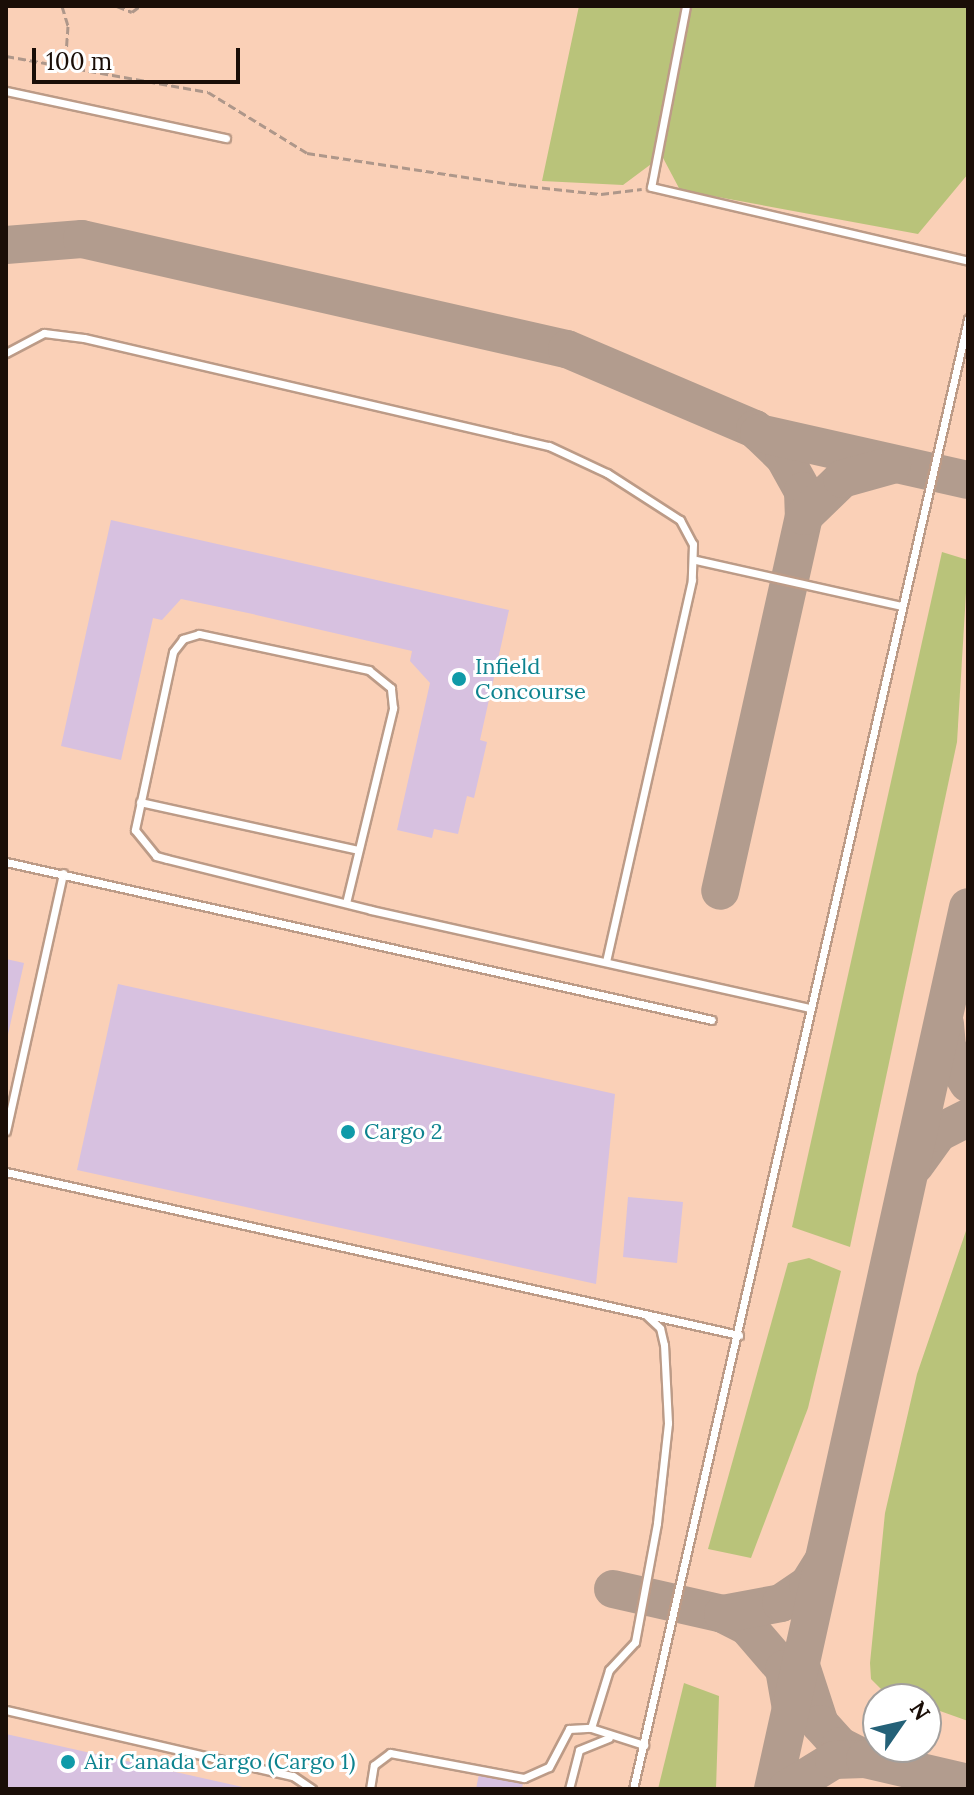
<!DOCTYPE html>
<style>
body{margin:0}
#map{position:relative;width:974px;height:1795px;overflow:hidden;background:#fce0cf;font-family:Lora,serif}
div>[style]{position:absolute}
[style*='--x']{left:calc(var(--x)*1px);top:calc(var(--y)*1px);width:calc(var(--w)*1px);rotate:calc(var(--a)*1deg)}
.built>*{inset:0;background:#fad0b7}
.green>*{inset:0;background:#b9c37a}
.taxiway>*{height:38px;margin:-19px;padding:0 19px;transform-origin:19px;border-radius:19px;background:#b29c8e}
.building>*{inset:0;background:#d7c1e0}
.path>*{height:3px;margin-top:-1.5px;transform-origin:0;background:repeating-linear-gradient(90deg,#ae978a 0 8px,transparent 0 12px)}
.roads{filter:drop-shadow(2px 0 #bc9b87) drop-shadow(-2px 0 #bc9b87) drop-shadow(0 2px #bc9b87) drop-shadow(0 -2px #bc9b87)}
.service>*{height:7px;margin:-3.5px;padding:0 3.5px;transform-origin:3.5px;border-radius:3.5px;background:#fff}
.dots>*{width:22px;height:22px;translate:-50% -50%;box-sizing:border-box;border:4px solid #fff;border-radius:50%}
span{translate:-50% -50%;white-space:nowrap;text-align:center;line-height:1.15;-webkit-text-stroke:6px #fff;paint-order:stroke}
.culture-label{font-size:22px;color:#0d838f}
.left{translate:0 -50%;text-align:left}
.frame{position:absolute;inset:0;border:8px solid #1a0e07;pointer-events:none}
.north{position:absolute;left:862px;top:1683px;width:80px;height:80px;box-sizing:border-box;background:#fff;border:2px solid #a39f9c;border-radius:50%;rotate:56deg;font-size:22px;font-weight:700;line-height:32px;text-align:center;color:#1a0e07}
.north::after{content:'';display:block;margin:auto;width:28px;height:36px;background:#246178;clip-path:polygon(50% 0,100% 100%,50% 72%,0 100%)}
.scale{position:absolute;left:32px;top:48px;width:208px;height:36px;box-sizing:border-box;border:4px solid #1a0e07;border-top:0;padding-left:10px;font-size:24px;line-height:28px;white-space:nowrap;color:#1a0e07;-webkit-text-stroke:6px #fff;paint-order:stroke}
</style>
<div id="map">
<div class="built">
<i style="clip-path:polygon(evenodd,6px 6px,968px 6px,968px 1789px,6px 1789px,6px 6px,878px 1699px,926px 1699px,926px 1747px,878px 1747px,878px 1699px)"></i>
</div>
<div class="green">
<i style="clip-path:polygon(579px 6px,968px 6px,968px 174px,918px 234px,680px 190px,662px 156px,623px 185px,542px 181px)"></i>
<i style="clip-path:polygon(942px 552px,968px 560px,957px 742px,850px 1247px,792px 1227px)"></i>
<i style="clip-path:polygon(968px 1225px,968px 1721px,926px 1706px,926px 1699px,882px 1690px,871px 1679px,870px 1663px,885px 1513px,917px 1374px)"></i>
<i style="clip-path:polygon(809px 1258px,841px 1271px,808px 1408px,751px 1558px,708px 1549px,788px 1263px)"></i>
<i style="clip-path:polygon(684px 1683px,719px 1696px,716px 1789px,658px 1789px)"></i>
</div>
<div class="taxiway">
<i style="--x:6;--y:245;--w:76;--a:-4.5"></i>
<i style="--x:82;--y:239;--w:497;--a:12.8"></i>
<i style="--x:567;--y:349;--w:204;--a:23.1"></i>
<i style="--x:755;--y:429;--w:40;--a:44"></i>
<i style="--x:784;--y:457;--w:39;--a:61"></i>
<i style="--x:803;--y:491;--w:25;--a:88"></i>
<i style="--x:804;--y:516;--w:384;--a:102.6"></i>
<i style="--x:759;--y:433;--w:214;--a:12.7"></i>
<i style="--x:804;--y:516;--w:53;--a:-44.2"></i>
<i style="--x:842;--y:479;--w:52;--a:-15.6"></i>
<i style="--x:945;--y:1024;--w:24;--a:85"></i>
<i style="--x:947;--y:1048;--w:41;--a:59"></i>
<i style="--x:915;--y:1165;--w:39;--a:-54"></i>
<i style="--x:938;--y:1133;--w:34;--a:-27"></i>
<i style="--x:613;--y:1589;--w:113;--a:12.8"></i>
<i style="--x:723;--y:1614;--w:27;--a:27"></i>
<i style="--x:747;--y:1626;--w:57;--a:49.3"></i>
<i style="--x:784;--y:1669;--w:36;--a:80"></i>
<i style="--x:723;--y:1614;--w:59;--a:-10.7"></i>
<i style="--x:781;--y:1603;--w:32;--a:-34"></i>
<i style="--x:808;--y:1585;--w:28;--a:-58"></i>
<i style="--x:802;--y:1669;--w:58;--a:71.9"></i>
<i style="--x:820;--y:1724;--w:30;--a:48"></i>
<i style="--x:840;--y:1746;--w:28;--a:27"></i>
<i style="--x:773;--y:1789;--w:903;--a:-77.53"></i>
<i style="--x:787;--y:1789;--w:55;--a:-31.7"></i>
<i style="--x:834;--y:1760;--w:31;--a:-2"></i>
<i style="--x:865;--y:1759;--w:106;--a:13.1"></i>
</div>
<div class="building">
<i style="clip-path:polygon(111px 520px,509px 610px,480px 740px,487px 742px,474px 798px,467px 796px,458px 834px,434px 829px,432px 838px,397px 830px,430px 683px,410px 661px,412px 651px,248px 613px,181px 599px,162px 620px,153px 618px,121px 760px,61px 746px)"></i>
<i style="clip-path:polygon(6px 959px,24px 963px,7px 1039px,6px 1038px)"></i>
<i style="clip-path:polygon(118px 984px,615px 1094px,596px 1284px,77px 1170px)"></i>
<i style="clip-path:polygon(628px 1197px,683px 1202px,677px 1263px,623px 1257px)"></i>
<i style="clip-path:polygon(6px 1734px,247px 1788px,247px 1789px,6px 1789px)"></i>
<i style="clip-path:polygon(479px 1774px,523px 1783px,522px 1789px,476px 1789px)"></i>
</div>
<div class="path">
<i style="--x:62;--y:6;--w:21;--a:73"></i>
<i style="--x:68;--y:26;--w:42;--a:94.1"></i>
<i style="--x:117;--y:6;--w:16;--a:22"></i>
<i style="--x:132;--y:12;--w:10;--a:-37"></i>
<i style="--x:6;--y:56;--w:205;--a:10.1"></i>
<i style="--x:208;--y:92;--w:116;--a:31.6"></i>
<i style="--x:307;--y:153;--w:213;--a:8.6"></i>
<i style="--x:518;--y:185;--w:83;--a:6.2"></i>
<i style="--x:601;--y:194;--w:41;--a:-7"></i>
</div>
<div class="roads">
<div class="service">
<i style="--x:686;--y:6;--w:184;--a:100.9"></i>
<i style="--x:651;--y:187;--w:326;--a:13.1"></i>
<i style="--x:6;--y:91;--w:225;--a:12.1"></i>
<i style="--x:6;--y:353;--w:43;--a:-27.8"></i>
<i style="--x:44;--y:333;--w:40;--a:7.1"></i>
<i style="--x:84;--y:338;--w:477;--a:13.1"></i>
<i style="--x:549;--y:446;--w:64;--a:25"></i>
<i style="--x:607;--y:473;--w:87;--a:32.8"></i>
<i style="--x:680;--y:520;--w:27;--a:62"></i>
<i style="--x:693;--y:544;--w:36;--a:92"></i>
<i style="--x:692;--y:580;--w:391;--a:102.7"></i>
<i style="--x:696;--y:560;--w:210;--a:12.6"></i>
<i style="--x:140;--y:802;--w:223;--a:12.4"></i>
<i style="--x:6;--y:862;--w:723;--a:12.61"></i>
<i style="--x:346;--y:903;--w:201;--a:-76.4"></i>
<i style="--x:393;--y:708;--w:20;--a:-96"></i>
<i style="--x:391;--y:688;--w:28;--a:-141"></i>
<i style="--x:369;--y:670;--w:174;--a:-168"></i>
<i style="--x:199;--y:634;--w:17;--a:163"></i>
<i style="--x:183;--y:639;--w:16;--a:128"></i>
<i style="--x:173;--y:652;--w:182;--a:102.1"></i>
<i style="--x:135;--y:830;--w:33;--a:51"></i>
<i style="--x:156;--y:856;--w:11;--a:15"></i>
<i style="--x:167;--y:859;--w:210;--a:14"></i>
<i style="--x:371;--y:910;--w:450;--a:12.6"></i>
<i style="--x:6;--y:1131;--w:264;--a:-77.5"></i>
<i style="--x:6;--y:1172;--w:751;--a:12.54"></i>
<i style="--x:6;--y:1710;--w:294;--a:13"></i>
<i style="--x:293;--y:1776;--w:23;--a:34"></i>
<i style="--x:591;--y:1728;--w:61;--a:-72.8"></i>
<i style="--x:609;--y:1670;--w:38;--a:-47"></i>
<i style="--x:635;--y:1642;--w:121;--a:-79.5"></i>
<i style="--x:657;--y:1523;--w:101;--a:-83.7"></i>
<i style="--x:668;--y:1423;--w:78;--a:-92.9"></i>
<i style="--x:664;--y:1345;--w:17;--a:-103"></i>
<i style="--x:660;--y:1328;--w:18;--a:-137"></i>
<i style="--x:370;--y:1789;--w:24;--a:-81"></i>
<i style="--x:374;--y:1765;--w:20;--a:-37"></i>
<i style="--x:390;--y:1753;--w:136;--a:10.6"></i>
<i style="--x:524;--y:1778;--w:27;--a:-24"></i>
<i style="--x:549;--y:1767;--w:43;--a:-62.2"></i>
<i style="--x:569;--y:1729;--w:22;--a:-3"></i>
<i style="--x:591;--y:1728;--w:56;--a:17.8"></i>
<i style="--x:569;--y:1789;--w:40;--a:-75.6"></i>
<i style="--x:579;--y:1750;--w:32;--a:-22"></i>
<i style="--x:633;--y:1789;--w:1508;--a:-77.16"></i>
</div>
</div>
<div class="dots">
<i style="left:459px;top:679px;background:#0f9aa8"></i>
<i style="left:348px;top:1132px;background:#0f9aa8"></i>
<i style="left:68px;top:1762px;background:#0f9aa8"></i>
</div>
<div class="culture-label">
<span class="left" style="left:475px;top:679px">Infield<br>Concourse</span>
<span class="left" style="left:364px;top:1132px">Cargo 2</span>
<span class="left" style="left:84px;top:1762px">Air Canada Cargo (Cargo 1)</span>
</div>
<div class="frame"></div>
<div class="north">N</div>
<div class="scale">100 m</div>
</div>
